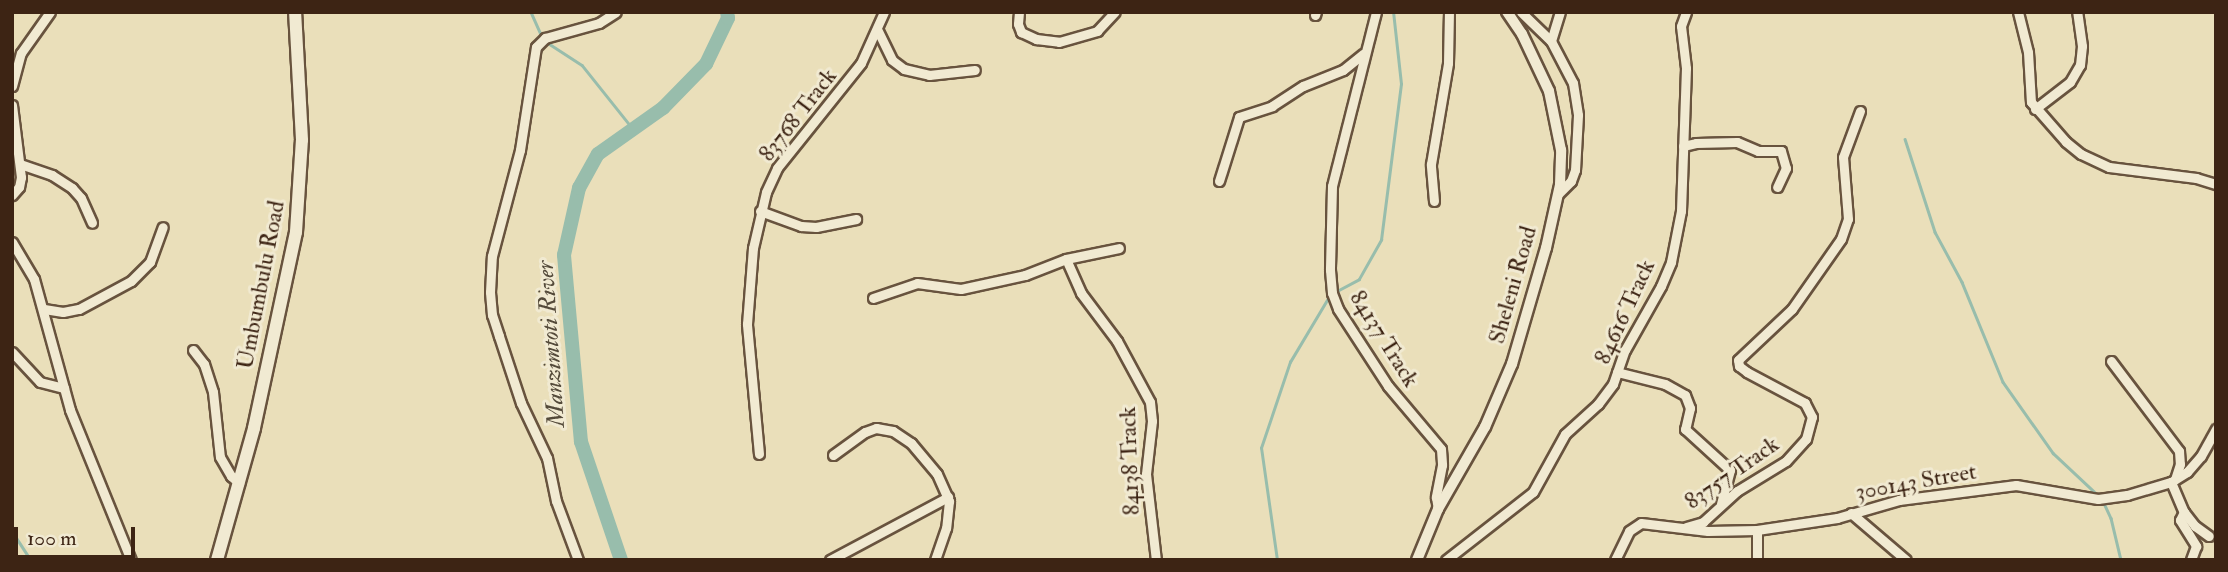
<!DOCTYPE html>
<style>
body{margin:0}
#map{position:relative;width:2228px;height:572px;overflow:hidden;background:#eadfba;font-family:"IM FELL Double Pica",serif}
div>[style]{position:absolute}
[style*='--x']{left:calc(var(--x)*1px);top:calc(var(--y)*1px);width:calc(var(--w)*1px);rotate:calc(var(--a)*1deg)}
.stream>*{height:2.5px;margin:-1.25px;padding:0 1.25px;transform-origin:1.25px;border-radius:1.25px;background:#98bdac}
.river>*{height:14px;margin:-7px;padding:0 7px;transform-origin:7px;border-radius:7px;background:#98bdac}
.roads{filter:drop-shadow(2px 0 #68533e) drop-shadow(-2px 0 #68533e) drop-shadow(0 2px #68533e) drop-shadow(0 -2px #68533e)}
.minor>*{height:9px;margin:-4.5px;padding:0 4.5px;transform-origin:4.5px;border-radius:4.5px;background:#f1ead2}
.tertiary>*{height:10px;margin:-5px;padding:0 5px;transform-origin:5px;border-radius:5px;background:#f1ead2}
.secondary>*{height:12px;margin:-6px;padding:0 6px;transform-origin:6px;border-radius:6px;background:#f1ead2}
span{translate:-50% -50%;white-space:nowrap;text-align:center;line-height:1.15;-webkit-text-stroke:6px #f1ead2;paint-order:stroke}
.street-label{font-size:23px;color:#3d2414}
.water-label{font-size:24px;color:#544a3a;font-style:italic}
.frame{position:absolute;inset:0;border:14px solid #3d2414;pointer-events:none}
.scale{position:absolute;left:14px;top:527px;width:121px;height:32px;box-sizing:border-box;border:4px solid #3d2414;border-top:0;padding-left:9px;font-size:21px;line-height:24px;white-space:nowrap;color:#3d2414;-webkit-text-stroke:5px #f1ead2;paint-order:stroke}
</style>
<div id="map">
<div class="stream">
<i style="--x:531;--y:12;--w:22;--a:66"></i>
<i style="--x:545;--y:41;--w:44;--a:33"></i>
<i style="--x:582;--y:65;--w:82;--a:51.4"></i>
<i style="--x:1905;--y:139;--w:98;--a:72.1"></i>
<i style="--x:1935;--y:232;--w:57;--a:61.6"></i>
<i style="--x:1962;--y:282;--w:108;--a:67.7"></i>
<i style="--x:2003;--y:382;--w:87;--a:54.8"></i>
<i style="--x:2053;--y:453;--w:63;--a:43.1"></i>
<i style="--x:1335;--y:292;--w:27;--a:-28"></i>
<i style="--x:1359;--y:279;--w:45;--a:-60.6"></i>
<i style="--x:1381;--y:240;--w:157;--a:-82.7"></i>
<i style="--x:1401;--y:84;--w:72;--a:-96.3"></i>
<i style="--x:2103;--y:501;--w:19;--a:65"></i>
<i style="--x:2111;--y:518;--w:43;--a:76.6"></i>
<i style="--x:12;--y:531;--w:35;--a:57"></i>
<i style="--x:1277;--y:560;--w:113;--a:-98.1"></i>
<i style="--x:1261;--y:448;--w:91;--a:-71.4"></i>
<i style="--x:1290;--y:362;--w:78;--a:-59.2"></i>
</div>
<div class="river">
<i style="--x:621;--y:560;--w:125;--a:-108.7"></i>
<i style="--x:581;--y:442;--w:188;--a:-95.2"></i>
<i style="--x:564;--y:255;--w:69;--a:-77.4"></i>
<i style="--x:579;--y:188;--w:39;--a:-61"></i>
<i style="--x:598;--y:154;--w:80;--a:-35.3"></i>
<i style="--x:663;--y:108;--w:62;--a:-45.7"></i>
<i style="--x:706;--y:64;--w:51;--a:-64.4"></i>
<i style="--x:728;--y:18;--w:6;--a:-99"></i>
</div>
<div class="roads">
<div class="minor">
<i style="--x:1019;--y:12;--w:12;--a:95"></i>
<i style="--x:1018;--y:24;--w:9;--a:69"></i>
<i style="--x:1021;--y:32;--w:17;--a:25"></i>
<i style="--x:1036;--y:39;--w:23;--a:7"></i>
<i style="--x:1059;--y:42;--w:40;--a:-16"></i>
<i style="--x:1097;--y:31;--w:26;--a:-47"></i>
<i style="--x:1376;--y:12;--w:179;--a:104.2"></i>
<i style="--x:1332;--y:186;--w:84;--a:91.4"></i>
<i style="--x:1330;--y:270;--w:23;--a:85"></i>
<i style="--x:1332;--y:293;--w:17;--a:69"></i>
<i style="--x:1338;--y:309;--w:92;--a:57"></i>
<i style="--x:1388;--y:386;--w:82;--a:49.9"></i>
<i style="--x:1441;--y:449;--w:16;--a:86"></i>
<i style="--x:1442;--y:465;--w:33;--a:101"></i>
<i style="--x:1436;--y:497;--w:12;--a:81"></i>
<i style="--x:1521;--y:12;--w:42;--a:44"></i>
<i style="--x:1551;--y:41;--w:47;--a:62.4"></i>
<i style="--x:1573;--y:83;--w:32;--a:81"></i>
<i style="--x:1578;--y:115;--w:55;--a:93.1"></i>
<i style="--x:1575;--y:170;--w:12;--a:110"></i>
<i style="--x:1571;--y:181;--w:17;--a:135"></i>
<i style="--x:2018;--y:12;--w:41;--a:76"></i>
<i style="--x:2028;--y:52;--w:50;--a:86.6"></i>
<i style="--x:2031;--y:102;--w:53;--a:48.8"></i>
<i style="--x:2066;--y:142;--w:19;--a:39"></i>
<i style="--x:2081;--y:154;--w:31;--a:25"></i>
<i style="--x:2109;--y:167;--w:88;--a:7.2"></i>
<i style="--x:2196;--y:178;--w:21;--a:17"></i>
<i style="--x:1315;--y:15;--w:3;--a:-72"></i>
<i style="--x:877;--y:29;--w:34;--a:64"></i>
<i style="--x:892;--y:60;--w:15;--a:37"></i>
<i style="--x:904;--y:69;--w:26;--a:13"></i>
<i style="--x:929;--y:75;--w:46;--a:-6.2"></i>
<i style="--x:1551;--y:41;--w:30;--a:-73"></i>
<i style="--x:12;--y:86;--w:34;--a:-75"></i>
<i style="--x:21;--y:53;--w:50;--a:-54.7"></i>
<i style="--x:12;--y:105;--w:73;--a:82.9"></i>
<i style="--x:21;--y:177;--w:10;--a:101"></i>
<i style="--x:19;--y:187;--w:11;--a:131"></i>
<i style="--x:2035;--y:109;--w:44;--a:-37.6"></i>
<i style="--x:2070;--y:82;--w:20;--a:-60"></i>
<i style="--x:2080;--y:65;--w:19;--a:-84"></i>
<i style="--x:2082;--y:46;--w:34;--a:-98"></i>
<i style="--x:1683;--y:146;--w:13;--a:-13"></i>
<i style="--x:1696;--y:143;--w:41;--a:-1.4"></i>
<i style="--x:1737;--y:142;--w:23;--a:23"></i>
<i style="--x:1758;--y:151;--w:23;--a:0"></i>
<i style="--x:1781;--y:151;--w:18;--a:74"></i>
<i style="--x:1786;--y:168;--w:21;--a:115"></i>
<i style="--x:20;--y:164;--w:34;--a:19"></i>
<i style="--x:52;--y:175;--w:24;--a:33"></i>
<i style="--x:72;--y:188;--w:13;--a:48"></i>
<i style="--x:81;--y:198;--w:27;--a:66"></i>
<i style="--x:1219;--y:181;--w:67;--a:-72.6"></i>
<i style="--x:1239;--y:117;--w:35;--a:-18"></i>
<i style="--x:1272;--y:106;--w:37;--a:-33"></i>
<i style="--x:1303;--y:86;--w:43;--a:-21.8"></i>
<i style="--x:1343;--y:70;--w:26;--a:-39"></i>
<i style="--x:1434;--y:201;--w:37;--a:-95"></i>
<i style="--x:1431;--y:164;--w:102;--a:-80.4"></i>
<i style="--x:1448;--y:63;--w:51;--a:-88.9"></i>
<i style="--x:760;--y:211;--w:44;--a:20.1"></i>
<i style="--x:801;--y:226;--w:15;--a:4"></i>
<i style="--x:816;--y:227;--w:41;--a:-11.3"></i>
<i style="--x:12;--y:242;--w:43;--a:59.3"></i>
<i style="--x:34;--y:279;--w:136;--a:74.6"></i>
<i style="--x:70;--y:410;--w:162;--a:67.9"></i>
<i style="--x:1066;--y:259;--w:37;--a:66"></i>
<i style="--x:1081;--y:293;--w:60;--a:53.1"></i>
<i style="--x:1117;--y:341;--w:69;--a:61.6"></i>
<i style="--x:1150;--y:402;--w:19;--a:84"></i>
<i style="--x:1152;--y:421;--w:53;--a:96.5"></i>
<i style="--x:1146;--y:474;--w:87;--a:83.4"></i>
<i style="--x:873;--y:298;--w:46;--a:-18.8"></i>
<i style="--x:917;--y:283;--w:44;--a:7.8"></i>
<i style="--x:961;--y:289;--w:66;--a:-12.3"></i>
<i style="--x:1025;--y:275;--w:44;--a:-21.3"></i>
<i style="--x:1066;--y:259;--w:54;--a:-11.7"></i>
<i style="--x:44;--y:309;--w:19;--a:9"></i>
<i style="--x:63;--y:312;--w:16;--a:-11"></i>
<i style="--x:79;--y:309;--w:59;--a:-28.3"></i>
<i style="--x:131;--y:281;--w:27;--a:-45"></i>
<i style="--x:150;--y:262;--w:37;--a:-70"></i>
<i style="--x:193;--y:350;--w:18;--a:52"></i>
<i style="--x:204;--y:364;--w:29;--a:72"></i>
<i style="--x:213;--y:392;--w:65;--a:83.9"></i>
<i style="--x:220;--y:457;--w:22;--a:60"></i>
<i style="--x:231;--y:476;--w:11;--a:41"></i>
<i style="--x:12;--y:352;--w:41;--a:47"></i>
<i style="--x:40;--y:382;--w:25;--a:14"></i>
<i style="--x:2111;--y:361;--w:113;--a:52.9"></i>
<i style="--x:2179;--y:451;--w:13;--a:86"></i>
<i style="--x:2180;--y:464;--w:16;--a:108"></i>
<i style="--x:1617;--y:372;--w:49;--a:14"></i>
<i style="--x:1665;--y:384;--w:23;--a:29"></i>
<i style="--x:1685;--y:395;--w:14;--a:69"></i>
<i style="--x:1690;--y:408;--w:22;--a:103"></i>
<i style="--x:1685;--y:429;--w:61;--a:42.3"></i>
<i style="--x:1730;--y:470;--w:35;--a:105"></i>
<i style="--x:759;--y:454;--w:131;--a:-95.3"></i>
<i style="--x:747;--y:324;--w:76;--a:-85.5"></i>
<i style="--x:753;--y:248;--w:57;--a:-76.9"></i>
<i style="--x:766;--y:192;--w:26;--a:-65"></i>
<i style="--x:777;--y:168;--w:134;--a:-51.3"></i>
<i style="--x:861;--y:63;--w:56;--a:-65.7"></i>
<i style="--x:833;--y:455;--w:39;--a:-36"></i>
<i style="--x:865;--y:432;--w:12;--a:-20"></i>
<i style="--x:876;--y:428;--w:17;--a:10"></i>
<i style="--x:893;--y:431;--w:22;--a:34"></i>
<i style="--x:911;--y:443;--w:40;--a:50"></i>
<i style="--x:937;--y:474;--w:30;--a:66"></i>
<i style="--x:949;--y:501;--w:27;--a:96"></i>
<i style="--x:946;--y:528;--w:34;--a:109"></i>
<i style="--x:2171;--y:482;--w:33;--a:67"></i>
<i style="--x:2184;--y:512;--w:18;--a:52"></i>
<i style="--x:2195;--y:526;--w:17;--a:36"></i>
<i style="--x:2184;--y:512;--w:9;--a:117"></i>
<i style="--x:2180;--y:520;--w:31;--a:58"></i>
<i style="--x:2196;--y:546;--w:15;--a:110"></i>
<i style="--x:1851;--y:513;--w:72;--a:40.5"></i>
<i style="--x:1686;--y:527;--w:18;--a:-16"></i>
<i style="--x:1703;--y:522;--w:46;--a:-42.4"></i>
<i style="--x:1737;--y:491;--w:57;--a:-31.5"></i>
<i style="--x:1786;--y:461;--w:30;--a:-48"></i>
<i style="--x:1806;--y:439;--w:23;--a:-75"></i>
<i style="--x:1812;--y:417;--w:16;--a:-117"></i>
<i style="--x:1805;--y:403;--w:66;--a:-151.9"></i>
<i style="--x:1747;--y:372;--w:10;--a:-143"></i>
<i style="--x:1739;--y:366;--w:6;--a:-99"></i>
<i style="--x:1738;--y:360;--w:74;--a:-43.4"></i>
<i style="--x:1792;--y:309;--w:85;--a:-55"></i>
<i style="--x:1841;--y:239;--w:21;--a:-71"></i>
<i style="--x:1848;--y:219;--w:62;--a:-94.6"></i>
<i style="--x:1843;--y:157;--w:49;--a:-69.7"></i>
<i style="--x:578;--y:560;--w:63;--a:-110.4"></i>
<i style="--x:556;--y:501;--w:44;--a:-101.8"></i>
<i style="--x:547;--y:458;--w:61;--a:-115.3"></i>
<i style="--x:521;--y:403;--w:71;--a:-108.2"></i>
<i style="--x:499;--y:336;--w:22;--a:-108"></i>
<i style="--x:492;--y:315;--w:23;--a:-95"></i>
<i style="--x:490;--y:292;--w:36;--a:-87"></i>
<i style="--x:492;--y:256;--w:110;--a:-75.2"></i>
<i style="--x:520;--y:150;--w:104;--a:-81.2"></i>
<i style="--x:536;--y:47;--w:13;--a:-45"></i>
<i style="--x:545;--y:38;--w:56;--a:-15.5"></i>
<i style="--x:599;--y:23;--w:20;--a:-33"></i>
<i style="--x:830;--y:560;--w:134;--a:-28.1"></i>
<i style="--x:1446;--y:560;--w:110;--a:-38"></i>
<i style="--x:1533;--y:492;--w:66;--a:-61.1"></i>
<i style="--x:1565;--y:434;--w:45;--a:-42.3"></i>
<i style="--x:1598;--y:404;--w:25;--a:-53"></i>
<i style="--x:1613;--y:384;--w:36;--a:-71"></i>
<i style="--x:1625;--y:350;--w:73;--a:-60.6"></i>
<i style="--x:1661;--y:286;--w:26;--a:-67"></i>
<i style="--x:1671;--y:262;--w:52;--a:-78.9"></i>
<i style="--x:1681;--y:211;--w:143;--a:-88"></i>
<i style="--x:1686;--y:68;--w:42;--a:-96.8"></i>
<i style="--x:1681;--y:26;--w:15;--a:-70"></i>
<i style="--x:1615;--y:560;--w:32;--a:-64"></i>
<i style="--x:1629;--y:531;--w:14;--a:-34"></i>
<i style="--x:1641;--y:523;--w:67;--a:6.8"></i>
<i style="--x:1708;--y:531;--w:49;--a:-1.2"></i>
<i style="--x:1757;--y:530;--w:81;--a:-8.5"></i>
<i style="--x:1837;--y:518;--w:65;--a:-16.2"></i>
<i style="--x:1899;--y:500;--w:118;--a:-7.3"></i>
<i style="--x:2016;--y:485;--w:83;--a:9.7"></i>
<i style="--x:2098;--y:499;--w:29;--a:-8"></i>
<i style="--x:2127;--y:495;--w:46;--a:-16.5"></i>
<i style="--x:2171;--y:482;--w:19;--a:-32"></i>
<i style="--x:2187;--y:472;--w:21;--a:-49"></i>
<i style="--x:2201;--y:456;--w:31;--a:-61"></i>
<i style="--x:1757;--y:560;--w:30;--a:-90"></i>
</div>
<div class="tertiary">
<i style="--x:1417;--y:560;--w:55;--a:-67.6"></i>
<i style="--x:1438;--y:509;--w:95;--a:-60.2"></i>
<i style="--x:1485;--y:427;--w:69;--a:-66.8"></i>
<i style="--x:1512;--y:364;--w:121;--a:-73.7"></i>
<i style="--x:1546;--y:248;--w:65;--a:-77.5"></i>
<i style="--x:1560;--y:185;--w:35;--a:-88"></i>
<i style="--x:1561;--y:150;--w:60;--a:-101.5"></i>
<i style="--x:1549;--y:91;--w:63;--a:-115.3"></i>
<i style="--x:1522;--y:34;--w:27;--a:-124"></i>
</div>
<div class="secondary">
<i style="--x:217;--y:560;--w:137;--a:-74.3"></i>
<i style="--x:254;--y:428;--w:200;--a:-77.9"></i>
<i style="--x:296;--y:232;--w:92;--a:-86.3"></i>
<i style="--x:302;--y:140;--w:128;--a:-93.1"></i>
</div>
</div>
<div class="street-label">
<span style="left:798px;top:115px;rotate:-52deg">83768 Track</span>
<span style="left:261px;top:285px;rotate:-79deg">Umbumbulu Road</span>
<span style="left:1513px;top:285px;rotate:-74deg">Sheleni Road</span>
<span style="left:1625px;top:312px;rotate:-65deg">84616 Track</span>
<span style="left:1384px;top:339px;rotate:58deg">84137 Track</span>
<span style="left:1130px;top:461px;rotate:-92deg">84138 Track</span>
<span style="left:1732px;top:473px;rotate:-35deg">83757 Track</span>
<span style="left:1916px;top:482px;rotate:-10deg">300143 Street</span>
</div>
<div class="water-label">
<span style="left:551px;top:344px;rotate:-94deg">Manzimtoti River</span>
</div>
<div class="frame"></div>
<div class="scale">100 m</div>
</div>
